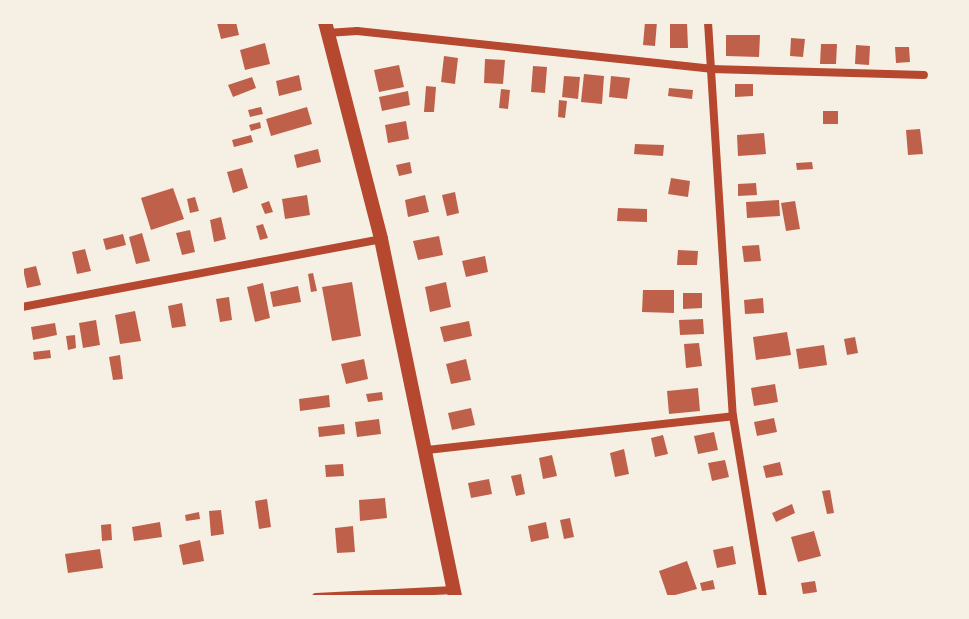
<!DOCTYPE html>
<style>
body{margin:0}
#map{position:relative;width:969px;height:619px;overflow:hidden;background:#f6efe4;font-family:"Noto Sans",sans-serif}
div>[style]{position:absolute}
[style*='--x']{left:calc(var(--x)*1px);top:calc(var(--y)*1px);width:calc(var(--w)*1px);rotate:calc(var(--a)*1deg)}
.building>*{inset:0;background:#bf614a}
.minor>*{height:8px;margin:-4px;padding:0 4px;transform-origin:4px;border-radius:4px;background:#b5482f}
.secondary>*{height:14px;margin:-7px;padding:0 7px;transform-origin:7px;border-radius:7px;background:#b5482f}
span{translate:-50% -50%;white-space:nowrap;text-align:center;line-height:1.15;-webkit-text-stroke:6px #f6efe4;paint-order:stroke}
.frame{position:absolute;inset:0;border:24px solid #f6efe4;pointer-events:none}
</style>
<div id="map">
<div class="building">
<i style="clip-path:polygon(236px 22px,239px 35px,221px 39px,217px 23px)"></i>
<i style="clip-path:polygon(645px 22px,657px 22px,655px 46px,643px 45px)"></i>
<i style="clip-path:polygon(670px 22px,687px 22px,688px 48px,670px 48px)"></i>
<i style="clip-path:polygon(726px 35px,760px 35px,759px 57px,726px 56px)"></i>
<i style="clip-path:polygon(791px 38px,805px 39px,803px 57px,790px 56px)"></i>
<i style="clip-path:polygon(265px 43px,270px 64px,245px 70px,240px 50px)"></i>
<i style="clip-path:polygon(821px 44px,837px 44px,836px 64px,820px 64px)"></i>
<i style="clip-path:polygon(856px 45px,870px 46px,869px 65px,855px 64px)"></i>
<i style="clip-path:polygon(895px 47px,909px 47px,910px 62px,896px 63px)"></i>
<i style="clip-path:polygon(444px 56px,458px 58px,455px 84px,441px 82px)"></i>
<i style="clip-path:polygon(485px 59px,505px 60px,503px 84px,484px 83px)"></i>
<i style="clip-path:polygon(399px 65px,404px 87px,379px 92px,374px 70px)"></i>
<i style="clip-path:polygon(533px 66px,547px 67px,545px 93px,531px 92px)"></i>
<i style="clip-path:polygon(584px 74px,604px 76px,602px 104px,581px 102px)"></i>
<i style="clip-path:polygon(299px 75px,302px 90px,279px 96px,276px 81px)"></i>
<i style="clip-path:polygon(564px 76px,580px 77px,578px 99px,562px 97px)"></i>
<i style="clip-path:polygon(611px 76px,630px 78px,627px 99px,609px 97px)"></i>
<i style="clip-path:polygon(252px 77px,256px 88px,233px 97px,228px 85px)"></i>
<i style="clip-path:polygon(735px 84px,753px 84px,753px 96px,735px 97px)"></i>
<i style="clip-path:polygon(426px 86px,436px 87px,434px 112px,424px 112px)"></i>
<i style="clip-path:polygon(669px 88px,693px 90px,692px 99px,668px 96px)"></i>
<i style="clip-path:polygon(501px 89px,510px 90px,508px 109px,499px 108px)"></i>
<i style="clip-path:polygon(408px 91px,410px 105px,382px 111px,379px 97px)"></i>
<i style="clip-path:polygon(559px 100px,567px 101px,565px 118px,558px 117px)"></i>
<i style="clip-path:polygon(261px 107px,263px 114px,250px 117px,248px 110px)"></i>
<i style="clip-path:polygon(307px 107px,312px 124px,271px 136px,266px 119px)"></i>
<i style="clip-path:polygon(823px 111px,838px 111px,838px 124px,823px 124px)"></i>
<i style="clip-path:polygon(406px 121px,409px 139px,388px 143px,385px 125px)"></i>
<i style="clip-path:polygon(260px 122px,261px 128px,251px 131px,249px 125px)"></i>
<i style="clip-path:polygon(920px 129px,923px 154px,908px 155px,906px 130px)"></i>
<i style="clip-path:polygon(764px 133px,766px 154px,738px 156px,737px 135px)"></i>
<i style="clip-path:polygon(251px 135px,253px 142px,234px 147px,232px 140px)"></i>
<i style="clip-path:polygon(635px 144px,664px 145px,663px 156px,634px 154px)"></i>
<i style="clip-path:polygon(318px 149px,321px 162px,297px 168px,294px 155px)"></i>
<i style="clip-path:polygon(410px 162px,412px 173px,399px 176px,396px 165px)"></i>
<i style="clip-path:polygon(812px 162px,813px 169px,797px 170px,796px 163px)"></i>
<i style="clip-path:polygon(242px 168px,248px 188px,233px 193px,227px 172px)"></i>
<i style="clip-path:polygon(671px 178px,690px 181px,688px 197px,668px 194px)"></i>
<i style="clip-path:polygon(756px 183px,757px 195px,738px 196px,738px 184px)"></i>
<i style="clip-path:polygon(173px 188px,184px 219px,151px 230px,141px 198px)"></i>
<i style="clip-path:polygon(455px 192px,459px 213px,447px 216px,442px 195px)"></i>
<i style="clip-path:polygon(307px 195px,310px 215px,285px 219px,282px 199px)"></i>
<i style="clip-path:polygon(425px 195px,429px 212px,408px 217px,405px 200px)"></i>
<i style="clip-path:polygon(195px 197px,199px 211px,190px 213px,187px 199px)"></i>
<i style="clip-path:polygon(779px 200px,780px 216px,747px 218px,746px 202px)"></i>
<i style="clip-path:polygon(269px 201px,273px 212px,265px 214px,261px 204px)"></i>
<i style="clip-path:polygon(795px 201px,800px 229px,786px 231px,781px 203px)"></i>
<i style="clip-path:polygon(618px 208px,647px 209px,647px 222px,617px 221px)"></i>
<i style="clip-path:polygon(221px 217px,226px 239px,214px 242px,210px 220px)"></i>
<i style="clip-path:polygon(263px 224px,268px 238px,260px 240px,256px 226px)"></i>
<i style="clip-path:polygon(190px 230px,195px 252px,182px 255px,176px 233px)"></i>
<i style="clip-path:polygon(142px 233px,150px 261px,136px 264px,129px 237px)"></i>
<i style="clip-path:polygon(123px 234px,126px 245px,106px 250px,103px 239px)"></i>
<i style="clip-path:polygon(439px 236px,443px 255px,418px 260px,413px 241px)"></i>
<i style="clip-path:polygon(759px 245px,761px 261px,744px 262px,742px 246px)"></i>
<i style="clip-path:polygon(85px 249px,91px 271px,77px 274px,72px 252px)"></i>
<i style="clip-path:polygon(678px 250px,698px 251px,697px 265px,677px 265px)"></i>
<i style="clip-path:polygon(485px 256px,488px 272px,466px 277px,462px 261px)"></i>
<i style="clip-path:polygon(36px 266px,41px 285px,27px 288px,23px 269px)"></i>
<i style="clip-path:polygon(313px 273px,317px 291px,311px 292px,308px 274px)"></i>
<i style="clip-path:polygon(352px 282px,361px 336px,332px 341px,322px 287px)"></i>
<i style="clip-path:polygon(446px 282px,451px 307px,430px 312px,425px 287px)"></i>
<i style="clip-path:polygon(263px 283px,270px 318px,255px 322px,247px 287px)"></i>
<i style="clip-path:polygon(298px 286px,301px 302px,273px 307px,270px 292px)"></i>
<i style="clip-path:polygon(643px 290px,674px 290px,674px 313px,642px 312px)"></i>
<i style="clip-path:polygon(683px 293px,702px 293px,702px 308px,683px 309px)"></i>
<i style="clip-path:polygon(229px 297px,232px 320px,220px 322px,216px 299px)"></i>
<i style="clip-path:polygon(763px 298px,764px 313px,745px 314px,744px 300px)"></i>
<i style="clip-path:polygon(182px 303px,186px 326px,172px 328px,168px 306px)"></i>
<i style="clip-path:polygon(135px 311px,141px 341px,120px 344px,115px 315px)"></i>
<i style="clip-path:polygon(703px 319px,704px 334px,680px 335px,679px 320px)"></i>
<i style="clip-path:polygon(96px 320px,100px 345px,83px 348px,79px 323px)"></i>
<i style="clip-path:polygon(469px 321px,472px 336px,444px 342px,440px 327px)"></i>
<i style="clip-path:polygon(55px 323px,57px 335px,33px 340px,31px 327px)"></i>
<i style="clip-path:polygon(787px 332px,791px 355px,756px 360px,753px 337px)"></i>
<i style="clip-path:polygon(75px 335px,76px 348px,68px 350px,66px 336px)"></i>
<i style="clip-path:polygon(855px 337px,858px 353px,847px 355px,844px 339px)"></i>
<i style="clip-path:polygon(699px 343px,702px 366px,686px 368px,684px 344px)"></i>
<i style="clip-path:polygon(824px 345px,827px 365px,799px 369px,796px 349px)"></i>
<i style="clip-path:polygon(50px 350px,51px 358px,34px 360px,33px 352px)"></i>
<i style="clip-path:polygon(120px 355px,123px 379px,113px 380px,109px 357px)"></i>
<i style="clip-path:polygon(364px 359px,368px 379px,346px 384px,341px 364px)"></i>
<i style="clip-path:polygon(466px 359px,471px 380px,451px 384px,446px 364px)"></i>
<i style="clip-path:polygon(775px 384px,778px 402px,754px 406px,751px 388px)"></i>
<i style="clip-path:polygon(698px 388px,700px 411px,669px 414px,667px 391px)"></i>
<i style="clip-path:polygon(382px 392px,383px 400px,368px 402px,366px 394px)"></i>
<i style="clip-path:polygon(329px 395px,330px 407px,300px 411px,299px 399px)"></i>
<i style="clip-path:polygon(471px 408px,475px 425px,452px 430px,448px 413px)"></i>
<i style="clip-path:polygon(774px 418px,777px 432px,757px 436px,754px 422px)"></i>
<i style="clip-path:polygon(379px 419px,381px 434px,357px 437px,355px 422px)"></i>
<i style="clip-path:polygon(344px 424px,345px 434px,319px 437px,318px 427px)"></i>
<i style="clip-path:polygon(714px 432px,718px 450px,698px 454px,694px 436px)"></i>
<i style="clip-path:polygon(663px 435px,668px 454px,655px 457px,651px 438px)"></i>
<i style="clip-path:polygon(624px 449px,629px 474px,615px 477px,610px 453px)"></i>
<i style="clip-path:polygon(552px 455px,557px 476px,543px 479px,539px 458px)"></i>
<i style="clip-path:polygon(725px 460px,729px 477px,712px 481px,708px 463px)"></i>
<i style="clip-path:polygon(780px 462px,783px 475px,766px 478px,763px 466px)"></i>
<i style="clip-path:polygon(343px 464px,344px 476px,326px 477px,325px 465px)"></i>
<i style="clip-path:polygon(521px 474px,525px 494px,516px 496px,511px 476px)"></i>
<i style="clip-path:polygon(489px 479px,492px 494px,471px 498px,468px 483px)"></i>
<i style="clip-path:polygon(830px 490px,834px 513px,827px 514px,822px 491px)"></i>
<i style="clip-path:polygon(385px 498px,387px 518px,360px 521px,359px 500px)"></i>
<i style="clip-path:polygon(267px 499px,271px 527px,259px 529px,255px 501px)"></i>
<i style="clip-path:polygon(792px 504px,795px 513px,776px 522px,772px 513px)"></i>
<i style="clip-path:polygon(221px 510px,224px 534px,211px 536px,209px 511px)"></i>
<i style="clip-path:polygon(199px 512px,200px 519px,186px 521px,185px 515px)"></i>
<i style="clip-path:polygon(570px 518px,574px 537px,564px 539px,560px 520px)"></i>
<i style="clip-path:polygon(160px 522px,162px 537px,134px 541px,132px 527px)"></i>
<i style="clip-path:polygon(546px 522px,549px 538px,531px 542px,528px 526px)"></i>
<i style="clip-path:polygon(111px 524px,112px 540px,102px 541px,101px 525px)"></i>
<i style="clip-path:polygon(353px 526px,355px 552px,337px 553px,335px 528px)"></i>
<i style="clip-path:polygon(814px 531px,821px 556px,798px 562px,791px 537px)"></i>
<i style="clip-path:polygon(200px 540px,204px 561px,183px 565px,179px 545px)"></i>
<i style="clip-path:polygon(733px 546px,736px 564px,717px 568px,713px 550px)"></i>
<i style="clip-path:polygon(100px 549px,103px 568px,68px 573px,65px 554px)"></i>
<i style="clip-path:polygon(687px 561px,697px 589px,668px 597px,659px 571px)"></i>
<i style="clip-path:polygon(713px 580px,715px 589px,702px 591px,700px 583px)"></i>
<i style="clip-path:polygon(815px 581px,817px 592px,803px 594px,801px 583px)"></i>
</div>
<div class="minor">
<i style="--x:708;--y:22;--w:395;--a:86.4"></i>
<i style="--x:733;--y:416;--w:183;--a:80.6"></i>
<i style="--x:327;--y:33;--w:30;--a:-4"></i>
<i style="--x:357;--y:31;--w:356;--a:6.1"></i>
<i style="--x:711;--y:69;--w:213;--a:1.6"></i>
<i style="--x:22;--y:307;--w:365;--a:-10.7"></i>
<i style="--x:427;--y:450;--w:308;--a:-6.3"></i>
<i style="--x:316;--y:597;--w:138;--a:-2.9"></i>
</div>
<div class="secondary">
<i style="--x:325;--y:22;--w:224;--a:75.5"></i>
<i style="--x:381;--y:239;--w:366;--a:78.3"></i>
</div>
<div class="frame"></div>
</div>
